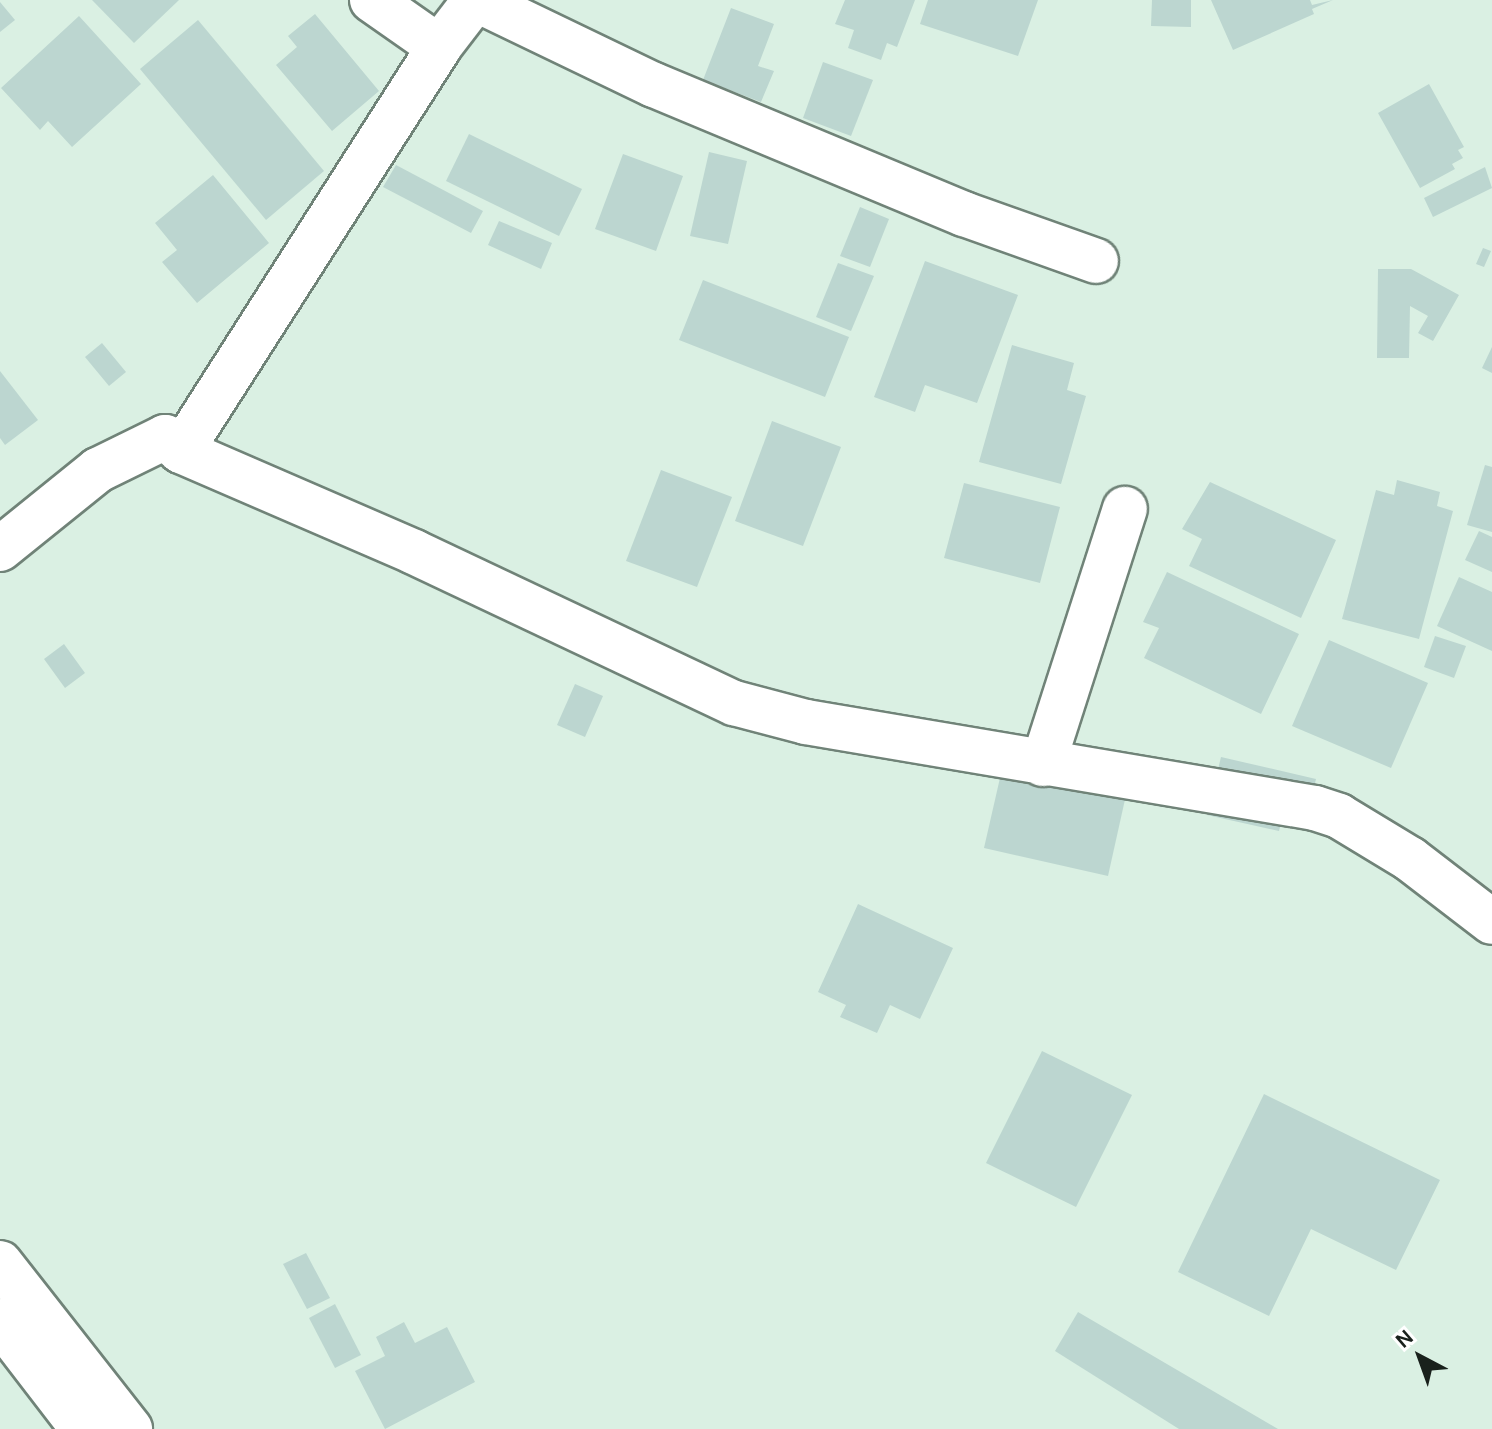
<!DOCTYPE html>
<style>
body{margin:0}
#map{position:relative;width:1492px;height:1429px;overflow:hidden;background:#daf0e3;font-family:Karla,sans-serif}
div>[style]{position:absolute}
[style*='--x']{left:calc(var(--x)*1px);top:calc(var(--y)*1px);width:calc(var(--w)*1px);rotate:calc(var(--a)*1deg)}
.building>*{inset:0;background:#bcd6d0}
.roads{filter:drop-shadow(2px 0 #708378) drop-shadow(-2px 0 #708378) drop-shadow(0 2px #708378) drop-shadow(0 -2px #708378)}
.minor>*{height:44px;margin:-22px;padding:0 22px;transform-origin:22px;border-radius:22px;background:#fff}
.primary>*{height:44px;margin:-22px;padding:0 22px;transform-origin:22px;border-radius:22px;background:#fff}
span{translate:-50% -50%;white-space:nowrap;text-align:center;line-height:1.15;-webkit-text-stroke:7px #fff;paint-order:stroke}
.north{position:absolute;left:1380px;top:1317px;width:80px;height:80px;-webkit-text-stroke:6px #fff;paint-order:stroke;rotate:319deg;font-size:22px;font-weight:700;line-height:32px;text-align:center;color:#19211c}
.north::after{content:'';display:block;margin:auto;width:28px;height:36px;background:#19211c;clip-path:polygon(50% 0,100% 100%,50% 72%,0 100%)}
</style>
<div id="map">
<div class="building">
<i style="clip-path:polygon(92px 0,179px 0,134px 43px)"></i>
<i style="clip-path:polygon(845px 0,915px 0,897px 47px,887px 43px,881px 60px,848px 48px,854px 30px,835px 24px)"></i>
<i style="clip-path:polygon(928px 0,1038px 0,1018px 56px,920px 24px)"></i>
<i style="clip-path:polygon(1152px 0,1191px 0,1191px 27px,1151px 26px)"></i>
<i style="clip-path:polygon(1211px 0,1310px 0,1312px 5px,1333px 0,1312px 9px,1314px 14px,1233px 50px)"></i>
<i style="clip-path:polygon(0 2px,15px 20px,0 32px)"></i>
<i style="clip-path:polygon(731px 8px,774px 24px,758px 66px,774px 71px,761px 102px,703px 80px)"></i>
<i style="clip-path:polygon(315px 14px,379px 91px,332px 131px,276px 65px,297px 47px,288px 36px)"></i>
<i style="clip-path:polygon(79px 16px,141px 84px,72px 147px,48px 121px,40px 130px,1px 88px)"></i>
<i style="clip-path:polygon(198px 20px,324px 171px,266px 220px,140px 69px)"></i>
<i style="clip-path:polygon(823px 62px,873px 80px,851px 136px,803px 118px)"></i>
<i style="clip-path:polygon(1429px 84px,1464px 147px,1458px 150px,1463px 158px,1452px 164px,1455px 169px,1420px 188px,1378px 113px)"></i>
<i style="clip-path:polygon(469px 134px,582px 189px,559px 236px,446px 181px)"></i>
<i style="clip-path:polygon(709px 152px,747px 161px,728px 244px,690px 236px)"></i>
<i style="clip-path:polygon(623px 154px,683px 176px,656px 251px,595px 229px)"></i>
<i style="clip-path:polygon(396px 165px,483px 211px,471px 233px,383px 187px)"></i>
<i style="clip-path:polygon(1485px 167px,1492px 188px,1433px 217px,1424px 198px)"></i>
<i style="clip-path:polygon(213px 175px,269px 243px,197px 303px,162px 262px,177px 250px,155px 223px)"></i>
<i style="clip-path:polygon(860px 207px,889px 219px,870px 267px,840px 256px)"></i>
<i style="clip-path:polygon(499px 221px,552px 243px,541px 269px,488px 245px)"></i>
<i style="clip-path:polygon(1483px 248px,1491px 251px,1484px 267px,1476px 264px)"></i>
<i style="clip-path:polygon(925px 261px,1018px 295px,977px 403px,925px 385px,915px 412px,874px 397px)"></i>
<i style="clip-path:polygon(838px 263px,874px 276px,851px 331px,816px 317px)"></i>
<i style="clip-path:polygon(1378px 269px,1411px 269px,1459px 295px,1433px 341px,1418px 333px,1428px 316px,1410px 306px,1409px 358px,1377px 358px)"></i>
<i style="clip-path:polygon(703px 280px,849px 337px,825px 397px,679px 340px)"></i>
<i style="clip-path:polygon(102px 343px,126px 372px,109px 386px,85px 357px)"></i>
<i style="clip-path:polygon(1012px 345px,1074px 363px,1067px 390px,1086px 396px,1061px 484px,979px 462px)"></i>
<i style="clip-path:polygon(1492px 347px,1492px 373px,1482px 368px)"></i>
<i style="clip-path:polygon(0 371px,38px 420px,5px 445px,0 438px)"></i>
<i style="clip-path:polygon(772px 421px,841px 447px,803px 546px,735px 521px)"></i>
<i style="clip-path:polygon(1485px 465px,1492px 467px,1492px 532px,1467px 525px)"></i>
<i style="clip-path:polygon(661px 470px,732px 497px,697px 587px,626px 561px)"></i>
<i style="clip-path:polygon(1397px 480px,1440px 492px,1437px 506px,1453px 511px,1419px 639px,1342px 619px,1376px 490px,1394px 495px)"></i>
<i style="clip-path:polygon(1210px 482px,1336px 540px,1301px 618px,1189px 566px,1202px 539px,1182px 529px)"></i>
<i style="clip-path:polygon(964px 483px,1060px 507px,1040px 583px,944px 558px)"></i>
<i style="clip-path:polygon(1479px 531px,1492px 537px,1492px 572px,1465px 560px)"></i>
<i style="clip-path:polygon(1167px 572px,1299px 634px,1261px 714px,1144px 658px,1159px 628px,1143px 622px)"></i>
<i style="clip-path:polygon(1459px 577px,1492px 592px,1492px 651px,1437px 626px)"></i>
<i style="clip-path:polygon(1435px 636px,1466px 646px,1454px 678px,1424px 667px)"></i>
<i style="clip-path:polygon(1329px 640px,1428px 683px,1391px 768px,1292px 726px)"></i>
<i style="clip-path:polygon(64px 644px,85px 673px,65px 688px,44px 659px)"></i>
<i style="clip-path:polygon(575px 684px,603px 696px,585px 737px,557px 725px)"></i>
<i style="clip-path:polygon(1005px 756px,1128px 786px,1108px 876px,984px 848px)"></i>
<i style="clip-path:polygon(1221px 757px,1316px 779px,1309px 808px,1286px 803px,1279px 831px,1207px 815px)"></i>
<i style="clip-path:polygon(858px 904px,953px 948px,920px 1019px,890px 1005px,877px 1033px,840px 1017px,846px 1005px,818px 992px)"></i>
<i style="clip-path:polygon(1042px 1051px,1132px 1095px,1076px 1207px,986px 1163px)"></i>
<i style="clip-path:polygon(1264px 1094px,1440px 1180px,1396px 1270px,1311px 1229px,1269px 1316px,1178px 1272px)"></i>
<i style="clip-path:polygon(306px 1253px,330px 1298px,307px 1309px,283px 1264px)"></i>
<i style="clip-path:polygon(335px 1304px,361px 1355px,335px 1368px,309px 1318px)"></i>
<i style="clip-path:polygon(1078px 1312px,1278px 1429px,1179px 1429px,1055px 1351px)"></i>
<i style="clip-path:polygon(404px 1322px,415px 1343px,447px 1327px,475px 1382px,385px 1429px,355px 1371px,385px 1356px,376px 1337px)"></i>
</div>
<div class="roads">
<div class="minor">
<i style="--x:372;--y:0;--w:82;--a:35"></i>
<i style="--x:477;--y:0;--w:196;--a:25.7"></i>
<i style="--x:654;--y:85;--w:336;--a:22.6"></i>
<i style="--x:964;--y:214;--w:140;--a:19.6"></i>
<i style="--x:181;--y:451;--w:254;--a:23.4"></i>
<i style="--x:414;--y:552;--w:354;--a:25.3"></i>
<i style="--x:734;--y:703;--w:74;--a:14.8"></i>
<i style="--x:806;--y:722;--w:516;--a:9.59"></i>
<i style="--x:1315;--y:808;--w:25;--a:18"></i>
<i style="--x:1339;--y:816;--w:83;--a:31.2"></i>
<i style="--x:1410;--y:859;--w:103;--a:37.5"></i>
<i style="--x:0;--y:549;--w:126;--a:-38.9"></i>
<i style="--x:98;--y:470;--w:75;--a:-26.2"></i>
<i style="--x:165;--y:437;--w:21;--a:41"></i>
<i style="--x:181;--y:451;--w:479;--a:-57.4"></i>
<i style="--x:439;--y:47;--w:59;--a:-52.5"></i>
<i style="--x:1043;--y:764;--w:268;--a:-72.2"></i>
</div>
<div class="primary">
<i style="--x:0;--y:1263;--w:211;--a:51.9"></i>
<i style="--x:0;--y:1321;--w:136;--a:52.5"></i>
</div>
</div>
<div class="north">N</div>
</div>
